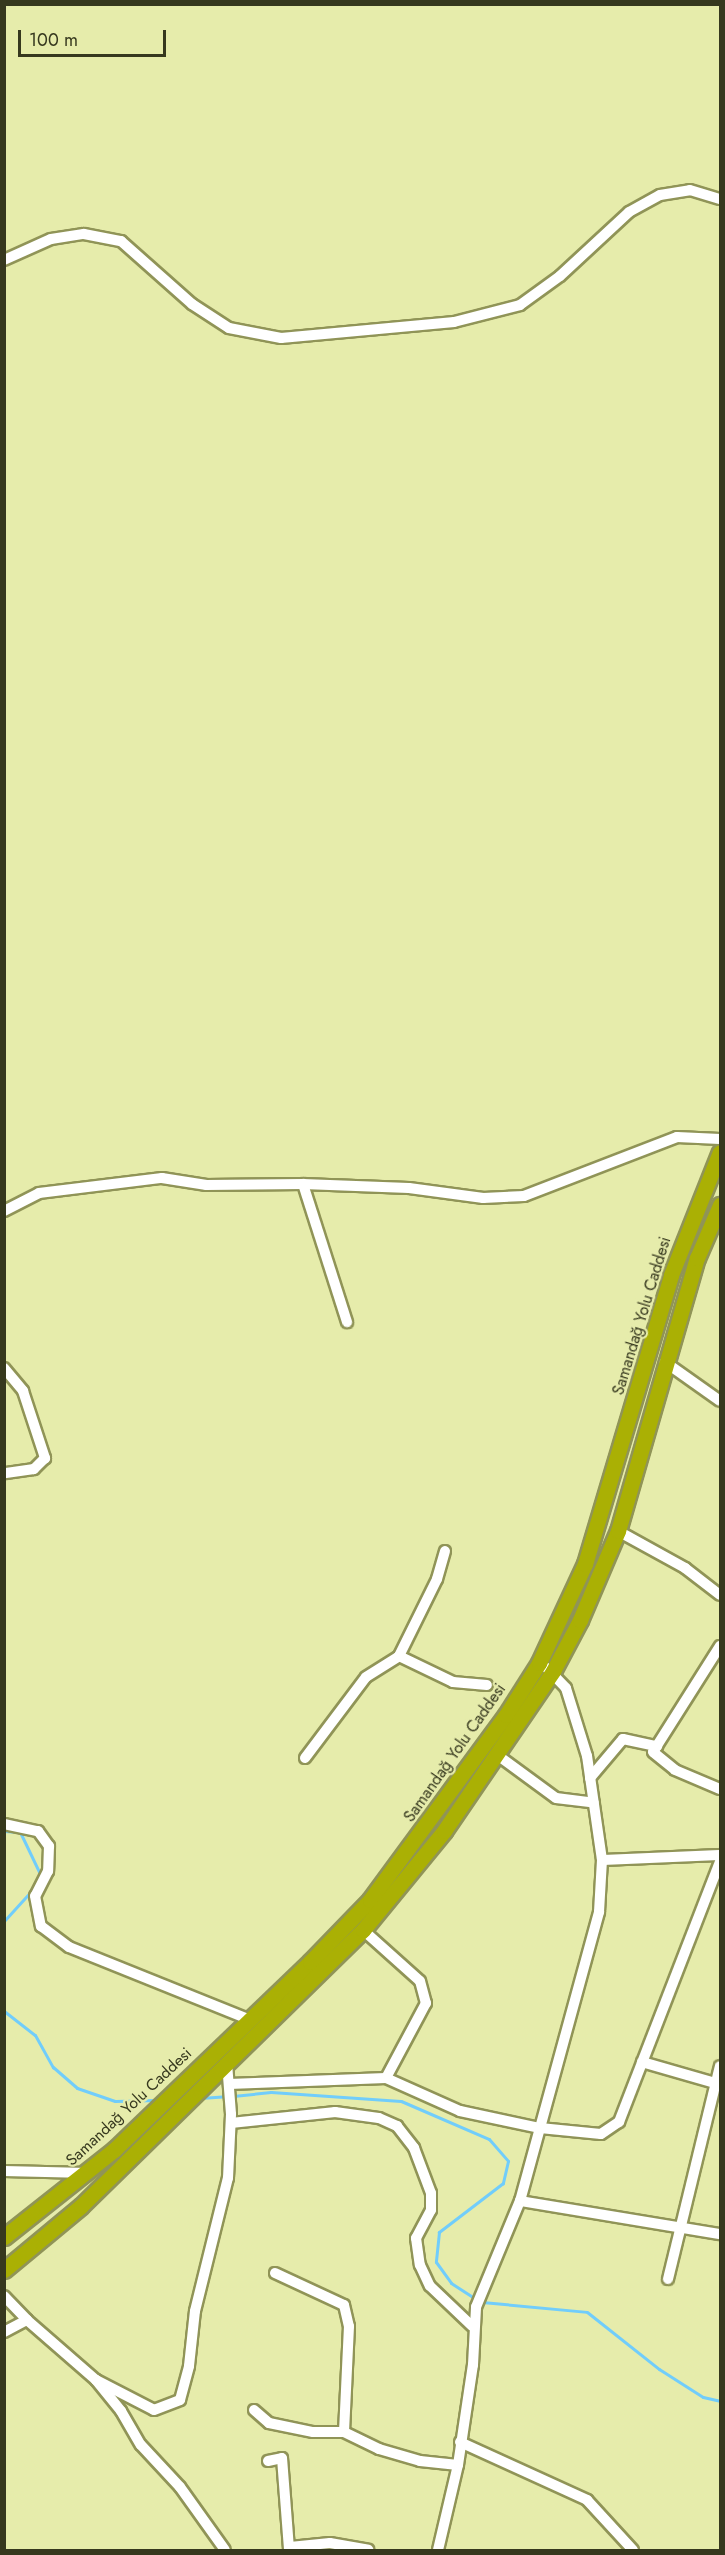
<!DOCTYPE html>
<meta charset="utf-8">
<style>
body{margin:0}
#map{position:relative;width:725px;height:2555px;overflow:hidden;background:#e6ecab;font-family:Jost,sans-serif}
div>[style]{position:absolute}
[style*='--x']{left:calc(var(--x)*1px);top:calc(var(--y)*1px);width:calc(var(--w)*1px);rotate:calc(var(--a)*1deg)}
.stream>*{height:3px;margin:-1.5px;padding:0 1.5px;transform-origin:1.5px;border-radius:1.5px;background:#71cdfb}
.roads{filter:drop-shadow(2px 0 #909457) drop-shadow(-2px 0 #909457) drop-shadow(0 2px #909457) drop-shadow(0 -2px #909457)}
.minor>*{height:10px;margin:-5px;padding:0 5px;transform-origin:5px;border-radius:5px;background:#fff}
.highway>*{height:15px;margin:-7.5px;padding:0 7.5px;transform-origin:7.5px;border-radius:7.5px;background:#aab004}
span{translate:-50% -50%;white-space:nowrap;text-align:center;line-height:1.15;-webkit-text-stroke:4.5px #e6ecab;paint-order:stroke}
.street-label{font-size:16px;color:#36381e}
.frame{position:absolute;inset:0;border:6px solid #36381e;pointer-events:none}
.scale{position:absolute;left:18px;top:30px;width:148px;height:27px;box-sizing:border-box;border:3px solid #36381e;border-top:0;padding-left:8px;font-size:18px;line-height:21px;white-space:nowrap;color:#36381e;-webkit-text-stroke:4px #e6ecab;paint-order:stroke}
</style>
<div id="map">
<div class="stream">
<i style="--x:4;--y:1831;--w:16;--a:4"></i>
<i style="--x:20;--y:1832;--w:49;--a:64.5"></i>
<i style="--x:4;--y:1921;--w:43;--a:-47.8"></i>
<i style="--x:4;--y:2011;--w:39;--a:38"></i>
<i style="--x:35;--y:2035;--w:37;--a:61"></i>
<i style="--x:53;--y:2067;--w:32;--a:41"></i>
<i style="--x:77;--y:2088;--w:40;--a:18.9"></i>
<i style="--x:115;--y:2101;--w:42;--a:-1.4"></i>
<i style="--x:233;--y:2096;--w:38;--a:-6"></i>
<i style="--x:271;--y:2092;--w:130;--a:4"></i>
<i style="--x:401;--y:2101;--w:96;--a:23.4"></i>
<i style="--x:489;--y:2139;--w:29;--a:49"></i>
<i style="--x:508;--y:2161;--w:23;--a:103"></i>
<i style="--x:503;--y:2183;--w:81;--a:142.6"></i>
<i style="--x:439;--y:2232;--w:30;--a:96"></i>
<i style="--x:436;--y:2262;--w:26;--a:54"></i>
<i style="--x:451;--y:2283;--w:30;--a:33"></i>
<i style="--x:200;--y:2098;--w:26;--a:-4"></i>
<i style="--x:482;--y:2302;--w:105;--a:5.4"></i>
<i style="--x:587;--y:2312;--w:92;--a:38.4"></i>
<i style="--x:659;--y:2369;--w:52;--a:32.5"></i>
<i style="--x:703;--y:2397;--w:17;--a:13"></i>
</div>
<div class="roads">
<div class="minor">
<i style="--x:4;--y:260;--w:51;--a:-24.1"></i>
<i style="--x:51;--y:239;--w:33;--a:-9"></i>
<i style="--x:84;--y:234;--w:38;--a:11"></i>
<i style="--x:121;--y:241;--w:95;--a:41.6"></i>
<i style="--x:192;--y:304;--w:44;--a:33"></i>
<i style="--x:229;--y:328;--w:53;--a:10.9"></i>
<i style="--x:281;--y:338;--w:174;--a:-5.3"></i>
<i style="--x:454;--y:322;--w:68;--a:-14.4"></i>
<i style="--x:520;--y:305;--w:49;--a:-35.9"></i>
<i style="--x:560;--y:276;--w:94;--a:-42.8"></i>
<i style="--x:629;--y:212;--w:35;--a:-29"></i>
<i style="--x:660;--y:195;--w:30;--a:-9"></i>
<i style="--x:690;--y:190;--w:31;--a:17"></i>
<i style="--x:303;--y:1184;--w:145;--a:72.3"></i>
<i style="--x:4;--y:1211;--w:39;--a:-27"></i>
<i style="--x:39;--y:1193;--w:124;--a:-7"></i>
<i style="--x:162;--y:1178;--w:45;--a:9"></i>
<i style="--x:206;--y:1185;--w:97;--a:-0.6"></i>
<i style="--x:303;--y:1184;--w:106;--a:2.2"></i>
<i style="--x:409;--y:1188;--w:75;--a:7.7"></i>
<i style="--x:483;--y:1198;--w:41;--a:-2.8"></i>
<i style="--x:524;--y:1196;--w:164;--a:-21.1"></i>
<i style="--x:677;--y:1137;--w:43;--a:2.7"></i>
<i style="--x:665;--y:1362;--w:67;--a:35.3"></i>
<i style="--x:4;--y:1368;--w:30;--a:50"></i>
<i style="--x:23;--y:1391;--w:71;--a:71.8"></i>
<i style="--x:45;--y:1458;--w:16;--a:135"></i>
<i style="--x:34;--y:1469;--w:30;--a:172"></i>
<i style="--x:618;--y:1531;--w:77;--a:28.9"></i>
<i style="--x:685;--y:1568;--w:44;--a:37.6"></i>
<i style="--x:720;--y:1646;--w:125;--a:122.3"></i>
<i style="--x:653;--y:1752;--w:28;--a:39"></i>
<i style="--x:675;--y:1770;--w:49;--a:22.9"></i>
<i style="--x:399;--y:1656;--w:60;--a:25.7"></i>
<i style="--x:453;--y:1682;--w:34;--a:5"></i>
<i style="--x:496;--y:1754;--w:74;--a:36.3"></i>
<i style="--x:556;--y:1798;--w:38;--a:7"></i>
<i style="--x:305;--y:1758;--w:101;--a:-53"></i>
<i style="--x:366;--y:1677;--w:39;--a:-32"></i>
<i style="--x:399;--y:1656;--w:86;--a:-63.7"></i>
<i style="--x:437;--y:1579;--w:29;--a:-74"></i>
<i style="--x:590;--y:1778;--w:51;--a:-49.8"></i>
<i style="--x:623;--y:1739;--w:35;--a:12"></i>
<i style="--x:4;--y:1824;--w:35;--a:12"></i>
<i style="--x:38;--y:1831;--w:19;--a:54"></i>
<i style="--x:49;--y:1846;--w:25;--a:92"></i>
<i style="--x:48;--y:1871;--w:28;--a:117"></i>
<i style="--x:35;--y:1896;--w:31;--a:79"></i>
<i style="--x:41;--y:1926;--w:35;--a:37"></i>
<i style="--x:69;--y:1947;--w:193;--a:21.9"></i>
<i style="--x:602;--y:1860;--w:118;--a:-2.4"></i>
<i style="--x:363;--y:1930;--w:76;--a:41.8"></i>
<i style="--x:420;--y:1981;--w:23;--a:75"></i>
<i style="--x:426;--y:2003;--w:85;--a:118.1"></i>
<i style="--x:642;--y:2062;--w:76;--a:16"></i>
<i style="--x:229;--y:2084;--w:157;--a:-2.2"></i>
<i style="--x:386;--y:2078;--w:81;--a:24"></i>
<i style="--x:460;--y:2111;--w:82;--a:12"></i>
<i style="--x:540;--y:2128;--w:61;--a:5.6"></i>
<i style="--x:601;--y:2134;--w:22;--a:-34"></i>
<i style="--x:619;--y:2122;--w:280;--a:-68.8"></i>
<i style="--x:231;--y:2123;--w:105;--a:-6"></i>
<i style="--x:335;--y:2112;--w:44;--a:7.8"></i>
<i style="--x:379;--y:2118;--w:20;--a:24"></i>
<i style="--x:397;--y:2126;--w:28;--a:52"></i>
<i style="--x:414;--y:2148;--w:48;--a:69.3"></i>
<i style="--x:431;--y:2193;--w:17;--a:90"></i>
<i style="--x:431;--y:2210;--w:32;--a:118"></i>
<i style="--x:416;--y:2238;--w:27;--a:82"></i>
<i style="--x:420;--y:2265;--w:23;--a:65"></i>
<i style="--x:430;--y:2286;--w:58;--a:43.6"></i>
<i style="--x:4;--y:2171;--w:83;--a:1.4"></i>
<i style="--x:520;--y:2201;--w:203;--a:9.4"></i>
<i style="--x:275;--y:2273;--w:76;--a:24.9"></i>
<i style="--x:344;--y:2305;--w:22;--a:77"></i>
<i style="--x:349;--y:2326;--w:106;--a:92.7"></i>
<i style="--x:668;--y:2279;--w:219;--a:-76.3"></i>
<i style="--x:4;--y:2296;--w:33;--a:46"></i>
<i style="--x:27;--y:2320;--w:91;--a:41"></i>
<i style="--x:96;--y:2380;--w:40;--a:51"></i>
<i style="--x:121;--y:2411;--w:39;--a:60"></i>
<i style="--x:141;--y:2445;--w:57;--a:47.1"></i>
<i style="--x:180;--y:2487;--w:77;--a:54.5"></i>
<i style="--x:4;--y:2332;--w:26;--a:-28"></i>
<i style="--x:96;--y:2380;--w:65;--a:27.3"></i>
<i style="--x:154;--y:2410;--w:28;--a:-21"></i>
<i style="--x:180;--y:2400;--w:35;--a:-75"></i>
<i style="--x:189;--y:2366;--w:55;--a:-83.8"></i>
<i style="--x:195;--y:2311;--w:137;--a:-76.1"></i>
<i style="--x:228;--y:2178;--w:64;--a:-87.3"></i>
<i style="--x:231;--y:2114;--w:51;--a:-94.5"></i>
<i style="--x:254;--y:2410;--w:20;--a:41"></i>
<i style="--x:269;--y:2423;--w:45;--a:11.6"></i>
<i style="--x:313;--y:2432;--w:31;--a:0"></i>
<i style="--x:344;--y:2432;--w:39;--a:26"></i>
<i style="--x:379;--y:2449;--w:43;--a:16.3"></i>
<i style="--x:420;--y:2461;--w:38;--a:6"></i>
<i style="--x:460;--y:2442;--w:140;--a:24.5"></i>
<i style="--x:587;--y:2500;--w:68;--a:47.4"></i>
<i style="--x:268;--y:2461;--w:14;--a:-12"></i>
<i style="--x:282;--y:2458;--w:92;--a:85.6"></i>
<i style="--x:290;--y:2547;--w:40;--a:-5.7"></i>
<i style="--x:330;--y:2543;--w:39;--a:10"></i>
<i style="--x:438;--y:2550;--w:87;--a:-76.8"></i>
<i style="--x:458;--y:2465;--w:101;--a:-81.5"></i>
<i style="--x:473;--y:2365;--w:58;--a:-87"></i>
<i style="--x:476;--y:2307;--w:115;--a:-67.5"></i>
<i style="--x:520;--y:2201;--w:300;--a:-74.7"></i>
<i style="--x:599;--y:1912;--w:52;--a:-86.7"></i>
<i style="--x:602;--y:1860;--w:105;--a:-98.2"></i>
<i style="--x:587;--y:1756;--w:71;--a:-107.2"></i>
<i style="--x:566;--y:1688;--w:28;--a:-134"></i>
</div>
<div class="highway">
<i style="--x:4;--y:2237;--w:142;--a:-38.4"></i>
<i style="--x:115;--y:2149;--w:270;--a:-43.8"></i>
<i style="--x:310;--y:1962;--w:86;--a:-45.9"></i>
<i style="--x:370;--y:1900;--w:230;--a:-53.7"></i>
<i style="--x:506;--y:1715;--w:62;--a:-57.6"></i>
<i style="--x:539;--y:1663;--w:109;--a:-65.1"></i>
<i style="--x:585;--y:1564;--w:302;--a:-73.4"></i>
<i style="--x:671;--y:1275;--w:132;--a:-68.3"></i>
<i style="--x:4;--y:2270;--w:100;--a:-39.7"></i>
<i style="--x:81;--y:2206;--w:395;--a:-44.4"></i>
<i style="--x:363;--y:1930;--w:128;--a:-50.7"></i>
<i style="--x:444;--y:1831;--w:194;--a:-55.7"></i>
<i style="--x:553;--y:1671;--w:58;--a:-62.1"></i>
<i style="--x:580;--y:1620;--w:97;--a:-66.9"></i>
<i style="--x:618;--y:1531;--w:284;--a:-73.9"></i>
<i style="--x:697;--y:1258;--w:58;--a:-66.5"></i>
</div>
</div>
<div class="street-label">
<span style="left:642px;top:1316px;rotate:-73deg">Samandağ Yolu Caddesi</span>
<span style="left:455px;top:1753px;rotate:-55deg">Samandağ Yolu Caddesi</span>
<span style="left:129px;top:2107px;rotate:-43deg">Samandağ Yolu Caddesi</span>
</div>
<div class="frame"></div>
<div class="scale">100 m</div>
</div>
